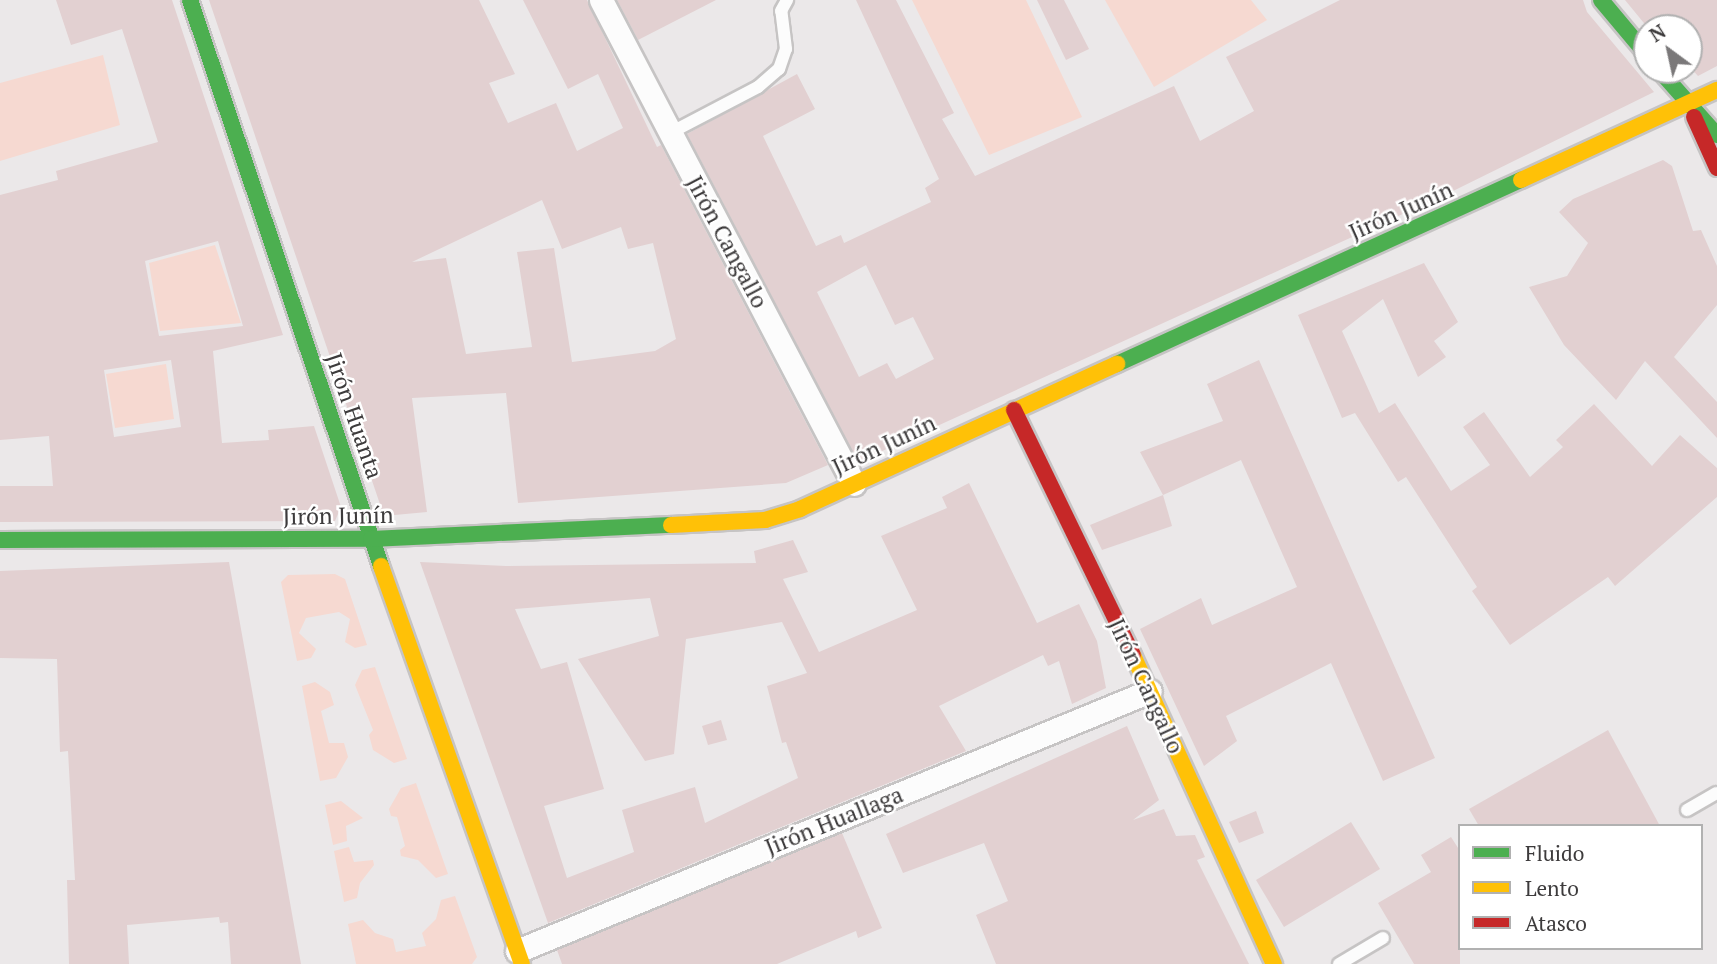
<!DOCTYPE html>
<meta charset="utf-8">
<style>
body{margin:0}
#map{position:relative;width:1717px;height:964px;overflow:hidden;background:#ebe8e9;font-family:"PT Serif",serif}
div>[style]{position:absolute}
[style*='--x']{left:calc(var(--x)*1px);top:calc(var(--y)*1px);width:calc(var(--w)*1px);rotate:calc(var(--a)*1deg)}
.green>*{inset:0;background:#f6d9d1}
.building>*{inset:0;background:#e2d0d1}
.roads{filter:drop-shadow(2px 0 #c6c4c4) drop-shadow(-2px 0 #c6c4c4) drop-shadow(0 2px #c6c4c4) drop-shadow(0 -2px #c6c4c4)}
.lane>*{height:12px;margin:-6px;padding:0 6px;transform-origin:6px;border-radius:6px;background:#fcfcfc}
.street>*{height:23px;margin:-11.5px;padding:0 11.5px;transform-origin:11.5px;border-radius:11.5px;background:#fcfcfc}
.fast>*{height:16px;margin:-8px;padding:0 8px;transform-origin:8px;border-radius:8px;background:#4caf50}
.slow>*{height:16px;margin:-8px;padding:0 8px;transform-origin:8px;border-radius:8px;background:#ffc107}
.jam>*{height:16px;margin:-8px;padding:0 8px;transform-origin:8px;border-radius:8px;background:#c62828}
span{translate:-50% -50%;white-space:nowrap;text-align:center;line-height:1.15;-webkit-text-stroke:5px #fff;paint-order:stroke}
.street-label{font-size:23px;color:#3d3b3c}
.legend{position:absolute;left:1458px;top:824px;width:245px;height:126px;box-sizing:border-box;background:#fff;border:2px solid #b1b1b1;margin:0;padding:9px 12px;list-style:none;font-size:21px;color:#3d3b3c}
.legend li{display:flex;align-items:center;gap:14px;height:35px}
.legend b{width:35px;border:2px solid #b1b1b1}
.north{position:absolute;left:1633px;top:14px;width:70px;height:70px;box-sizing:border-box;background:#fff;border:2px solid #b1b1b1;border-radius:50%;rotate:327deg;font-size:19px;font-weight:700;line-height:28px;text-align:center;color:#3d3b3c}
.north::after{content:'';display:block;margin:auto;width:24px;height:32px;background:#7a7879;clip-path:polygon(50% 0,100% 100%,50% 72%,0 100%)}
</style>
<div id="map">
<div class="green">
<i style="clip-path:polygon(912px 0,1026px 0,1082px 117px,989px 155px)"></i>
<i style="clip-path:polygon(1105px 0,1251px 0,1267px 20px,1154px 87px)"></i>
<i style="clip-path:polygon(103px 55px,120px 125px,0 161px,0 83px)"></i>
<i style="clip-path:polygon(215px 245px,241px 323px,160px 331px,149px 263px)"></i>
<i style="clip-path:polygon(166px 364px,174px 419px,115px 428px,106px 374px)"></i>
<i style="clip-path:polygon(335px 574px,345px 579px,367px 645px,355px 648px,345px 642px,350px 619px,339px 612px,306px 618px,299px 633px,316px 649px,311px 658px,297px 661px,281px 582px,288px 575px)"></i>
<i style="clip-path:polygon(375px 667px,407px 759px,394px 763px,373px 750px,369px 735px,373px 730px,355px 685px,362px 670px)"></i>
<i style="clip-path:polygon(315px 682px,330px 692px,334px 705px,321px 711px,329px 743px,344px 743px,348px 757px,336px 778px,320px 781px,302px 686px)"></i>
<i style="clip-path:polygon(416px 783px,448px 874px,436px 878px,418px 860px,401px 856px,400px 850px,405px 846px,397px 817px,391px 816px,389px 809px,401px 788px)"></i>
<i style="clip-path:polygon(341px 801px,363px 818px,346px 826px,347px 841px,333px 845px,325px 805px)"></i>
<i style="clip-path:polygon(349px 847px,354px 862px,373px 860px,374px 865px,360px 883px,357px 898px,344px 902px,334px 851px)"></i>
<i style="clip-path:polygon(455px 896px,477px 957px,472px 964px,356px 964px,348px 924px,363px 920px,375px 933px,393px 939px,396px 952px,426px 946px,422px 933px,436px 919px,441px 900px)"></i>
</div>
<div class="building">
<i style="clip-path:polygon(evenodd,56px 0,172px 0,283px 335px,213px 351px,222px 443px,269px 440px,268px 430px,314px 426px,341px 507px,335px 521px,0 522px,0 486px,53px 486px,49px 436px,0 440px,0 195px,58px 180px,56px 171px,158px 142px,122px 29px,71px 45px,56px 0,218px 241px,243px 326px,159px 336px,145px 261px,218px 241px,56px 0,171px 360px,181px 427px,114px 437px,104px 370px,171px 360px)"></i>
<i style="clip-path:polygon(evenodd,209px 0,479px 0,515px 74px,489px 83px,508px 123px,556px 103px,577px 151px,623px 128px,598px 74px,568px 89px,523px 0,587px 0,657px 147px,661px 145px,828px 465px,786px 483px,518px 503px,506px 393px,412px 398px,427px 512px,384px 516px,209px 0,542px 200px,562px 249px,621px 227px,628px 249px,653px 243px,676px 339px,655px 351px,572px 362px,554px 248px,517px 252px,532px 347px,466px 354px,446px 258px,412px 262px,542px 200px)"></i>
<i style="clip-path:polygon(617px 0,716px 0,638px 40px)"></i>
<i style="clip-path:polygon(evenodd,856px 0,896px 0,954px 113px,942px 119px,975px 176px,1174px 86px,1200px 141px,1254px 111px,1226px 57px,1340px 0,1583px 0,1587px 12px,1654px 92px,1451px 192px,858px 462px,687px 134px,797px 74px,815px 109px,763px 136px,816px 246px,841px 235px,844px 243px,931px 202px,925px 188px,939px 179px,856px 0,866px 265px,895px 325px,913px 317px,934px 359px,896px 379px,887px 363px,859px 377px,817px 292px,866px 265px)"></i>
<i style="clip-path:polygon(1037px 0,1064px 0,1089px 49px,1066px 60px)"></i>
<i style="clip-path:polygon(1625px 0,1717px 0,1717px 66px,1698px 76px,1689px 66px,1689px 28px,1648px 28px)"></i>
<i style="clip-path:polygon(1663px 160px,1672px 166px,1693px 231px,1701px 230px,1717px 266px,1717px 305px,1674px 357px,1717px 402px,1717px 438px,1645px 361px,1616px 400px,1564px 345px,1529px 287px,1567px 276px,1588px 243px,1559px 212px,1573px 199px)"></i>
<i style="clip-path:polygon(1424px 263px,1458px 322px,1434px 341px,1446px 357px,1418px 377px,1383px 299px,1342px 331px,1379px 413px,1395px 403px,1451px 491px,1490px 465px,1463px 427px,1484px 412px,1530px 477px,1563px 447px,1556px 440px,1594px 404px,1652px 466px,1680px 435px,1717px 468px,1717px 497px,1615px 586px,1608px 577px,1510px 645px,1472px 591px,1477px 587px,1406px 477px,1398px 482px,1355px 413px,1342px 418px,1298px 315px)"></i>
<i style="clip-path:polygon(1259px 360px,1435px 758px,1383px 781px,1331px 663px,1226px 716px,1237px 741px,1204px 766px,1140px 629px,1201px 598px,1212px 625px,1297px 587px,1241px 460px,1163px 495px,1140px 452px,1223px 421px,1207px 384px)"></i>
<i style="clip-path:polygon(evenodd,969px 483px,1037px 623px,1079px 604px,1097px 641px,1106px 688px,1072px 704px,1059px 661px,1048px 666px,1043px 655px,939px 706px,966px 751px,548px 923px,420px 562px,506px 566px,756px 563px,754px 551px,793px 540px,808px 572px,783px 579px,819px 652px,917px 610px,881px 536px,947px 508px,942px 497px,969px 483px,650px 598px,659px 636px,578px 659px,645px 761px,674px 754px,686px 639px,782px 622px,807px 673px,767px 686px,782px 743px,786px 742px,798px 778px,705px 823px,695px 787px,622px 810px,634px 852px,567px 878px,544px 806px,604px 789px,567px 662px,541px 669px,515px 609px,650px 598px)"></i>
<i style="clip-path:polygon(1163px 495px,1172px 526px,1102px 550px,1090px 525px)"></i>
<i style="clip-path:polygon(229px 562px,301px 964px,231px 964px,228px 922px,220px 923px,219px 917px,127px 925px,129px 964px,69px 964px,67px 880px,75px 880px,68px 751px,60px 752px,57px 659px,0 658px,0 571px)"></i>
<i style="clip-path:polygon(721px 720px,727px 740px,708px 745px,702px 726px)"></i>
<i style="clip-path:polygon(1127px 726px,1159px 800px,1133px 820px,1164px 809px,1176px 836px,1195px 835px,1205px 857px,1197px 860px,1249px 964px,996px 964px,976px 915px,1008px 901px,984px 843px,903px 873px,886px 834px)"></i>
<i style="clip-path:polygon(1608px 730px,1660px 826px,1479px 826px,1469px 809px)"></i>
<i style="clip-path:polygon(1256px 811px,1264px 833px,1239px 843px,1229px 822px)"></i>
<i style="clip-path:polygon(1351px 822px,1380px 869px,1284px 927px,1256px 880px)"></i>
<i style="clip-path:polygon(842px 833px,882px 928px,858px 938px,856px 931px,777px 964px,562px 964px,557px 950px)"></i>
<i style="clip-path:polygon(1451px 837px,1460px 851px,1460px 964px,1414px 964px,1378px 903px,1431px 872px,1421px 855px)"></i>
</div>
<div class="roads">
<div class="lane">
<i style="--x:670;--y:133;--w:99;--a:-27.6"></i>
<i style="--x:758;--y:87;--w:28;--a:-41"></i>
<i style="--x:779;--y:69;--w:21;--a:-71"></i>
<i style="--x:786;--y:49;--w:38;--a:-97"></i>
<i style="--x:781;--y:11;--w:13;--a:-61"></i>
<i style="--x:1687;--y:810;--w:34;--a:-30"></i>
<i style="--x:1339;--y:964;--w:51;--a:-30.6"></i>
</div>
<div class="street">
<i style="--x:601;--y:0;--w:546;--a:62.4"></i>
<i style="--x:517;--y:951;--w:684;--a:-22.33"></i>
</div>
<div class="fast">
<i style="--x:190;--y:0;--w:597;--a:71.35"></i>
<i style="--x:1601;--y:0;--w:72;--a:50.1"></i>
<i style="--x:1659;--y:70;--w:87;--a:48.3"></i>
<i style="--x:1117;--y:364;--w:444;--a:-24.5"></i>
<i style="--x:0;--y:540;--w:371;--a:-0.2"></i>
<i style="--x:371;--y:539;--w:300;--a:-2.7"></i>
</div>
<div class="slow">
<i style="--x:1521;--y:180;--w:216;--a:-24.7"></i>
<i style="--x:671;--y:525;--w:94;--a:-3"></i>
<i style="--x:765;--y:520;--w:37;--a:-17"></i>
<i style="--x:800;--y:509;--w:349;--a:-24.6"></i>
<i style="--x:381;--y:566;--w:422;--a:70.5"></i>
<i style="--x:1133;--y:655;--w:340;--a:65.5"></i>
</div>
<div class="jam">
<i style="--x:1694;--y:117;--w:56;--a:65.7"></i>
<i style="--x:1014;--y:410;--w:272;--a:64.1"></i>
</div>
</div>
<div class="street-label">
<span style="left:1401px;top:211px;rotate:-24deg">Jirón Junín</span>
<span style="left:727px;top:242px;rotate:62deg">Jirón Cangallo</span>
<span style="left:354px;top:416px;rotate:71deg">Jirón Huanta</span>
<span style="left:884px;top:445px;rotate:-25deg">Jirón Junín</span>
<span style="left:338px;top:516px;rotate:-1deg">Jirón Junín</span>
<span style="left:1146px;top:686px;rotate:65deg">Jirón Cangallo</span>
<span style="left:834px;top:821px;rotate:-22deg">Jirón Huallaga</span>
</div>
<ul class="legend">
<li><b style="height:9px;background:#4caf50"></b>Fluido</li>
<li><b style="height:9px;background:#ffc107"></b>Lento</li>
<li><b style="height:9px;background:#c62828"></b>Atasco</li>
</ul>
<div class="north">N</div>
</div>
